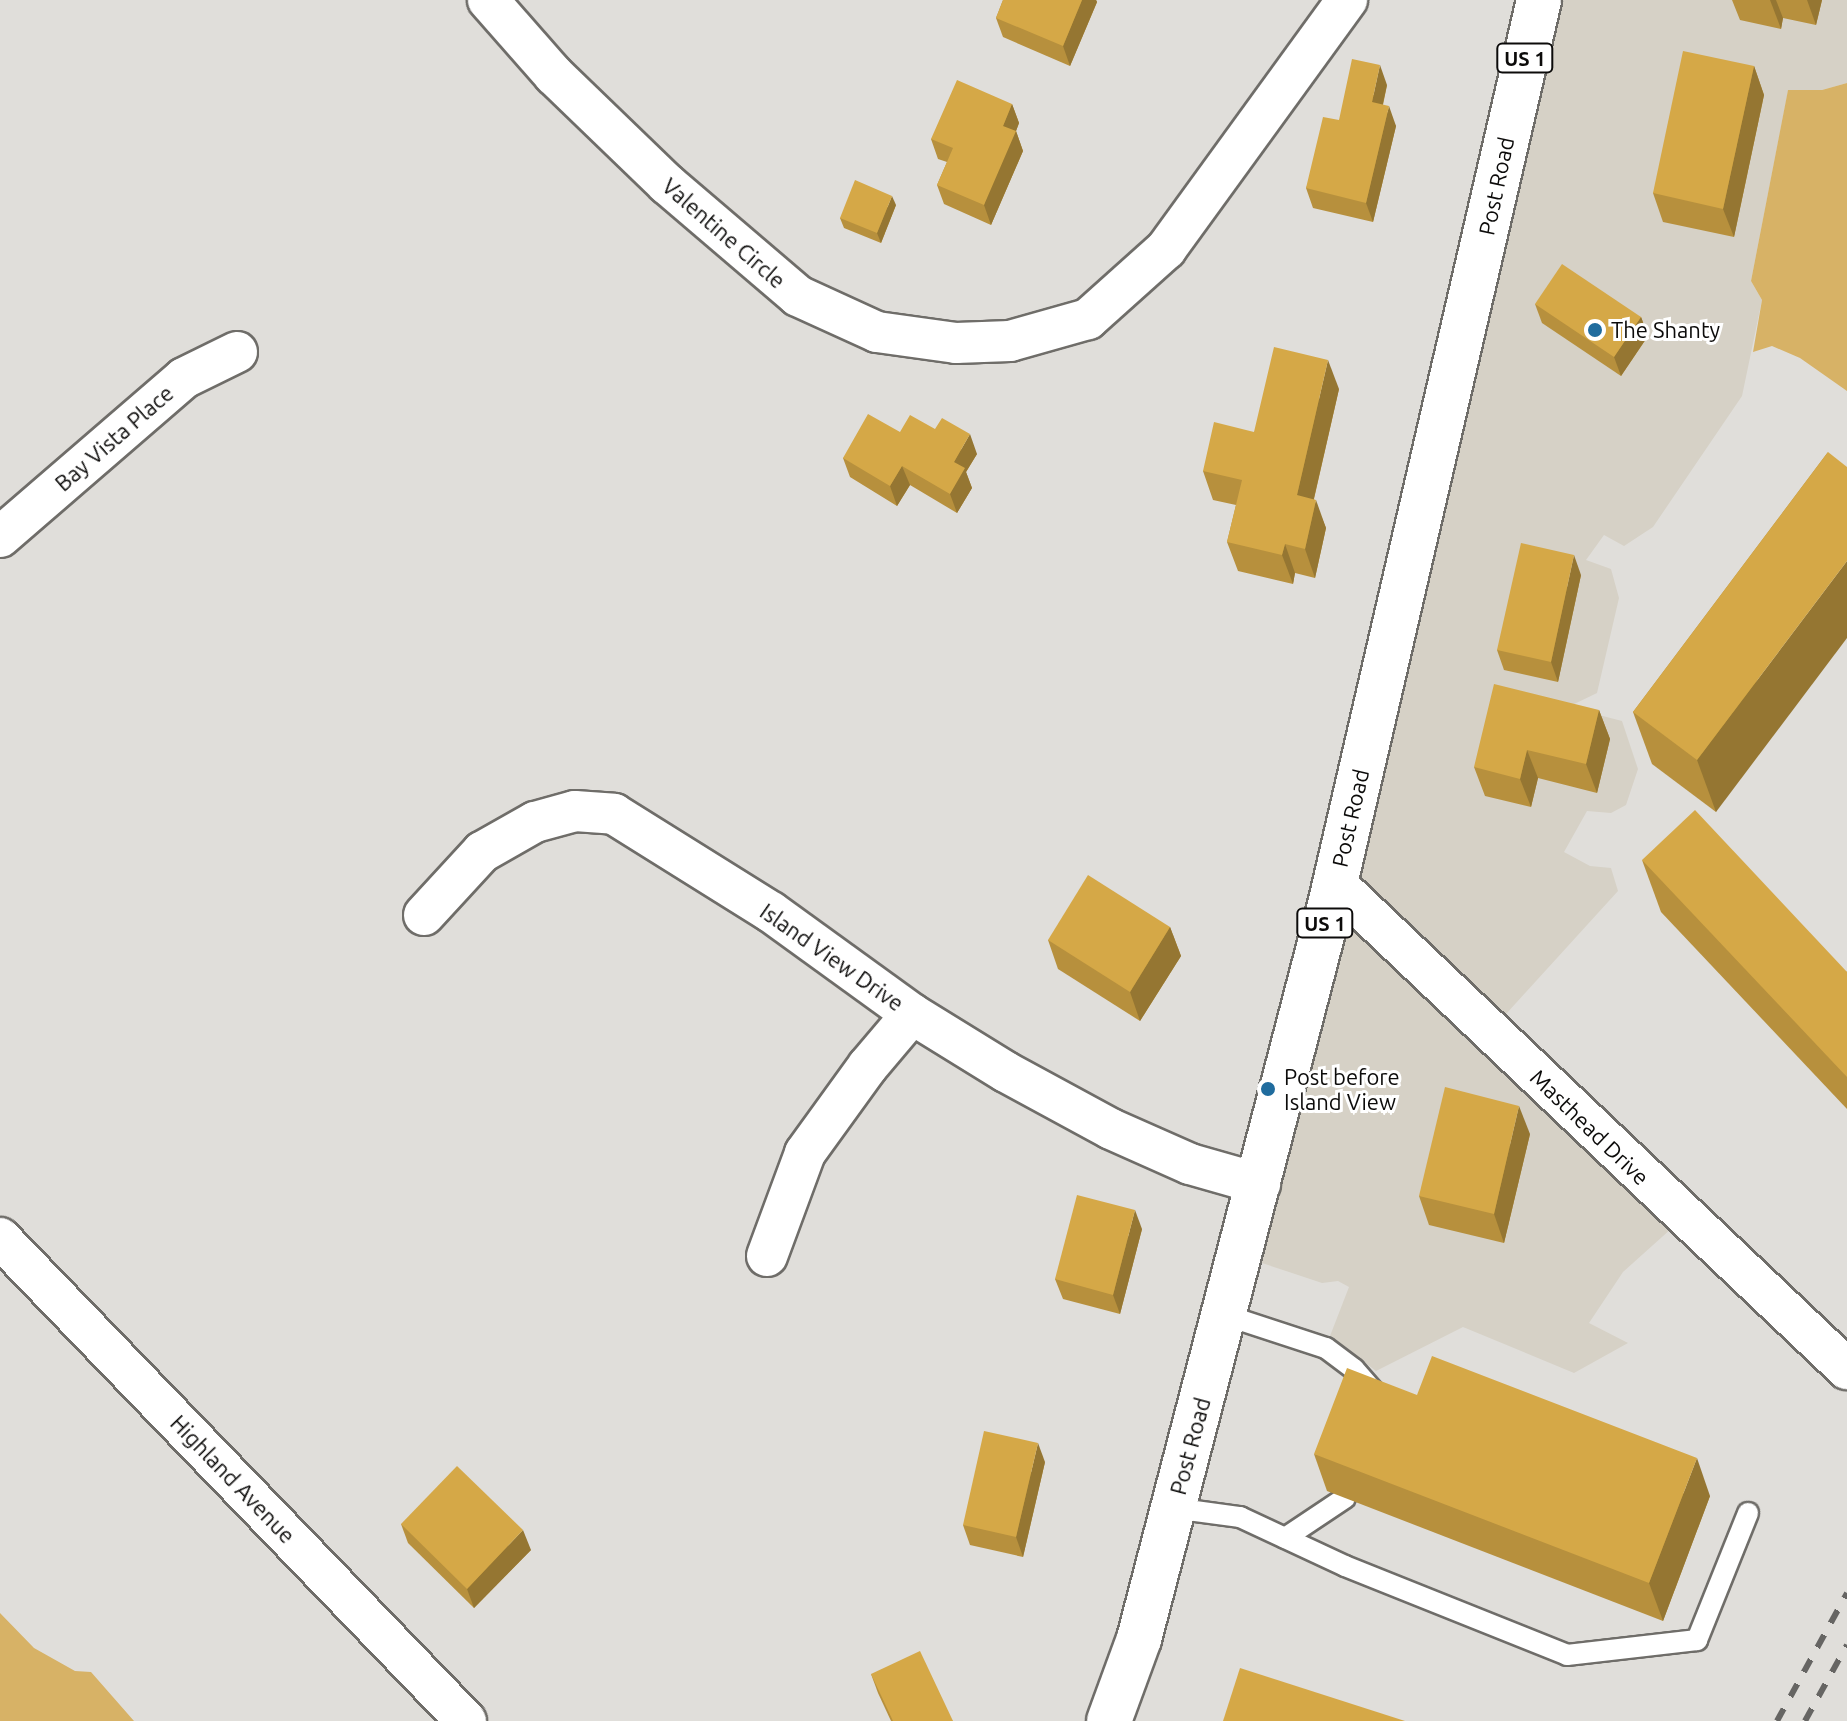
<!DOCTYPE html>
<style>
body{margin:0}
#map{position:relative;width:1847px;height:1721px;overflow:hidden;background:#e0deda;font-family:Ubuntu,sans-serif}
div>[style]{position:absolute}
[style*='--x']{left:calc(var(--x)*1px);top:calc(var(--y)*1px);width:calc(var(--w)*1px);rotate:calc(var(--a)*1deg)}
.built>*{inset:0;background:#d6d1c6}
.green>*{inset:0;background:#d7b266}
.roads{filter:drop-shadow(2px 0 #6f6d69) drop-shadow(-2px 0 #6f6d69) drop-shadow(0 2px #6f6d69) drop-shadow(0 -2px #6f6d69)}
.service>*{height:20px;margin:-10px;padding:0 10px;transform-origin:10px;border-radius:10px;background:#fff}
.minor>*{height:40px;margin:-20px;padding:0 20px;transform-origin:20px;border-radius:20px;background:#fff}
.primary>*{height:44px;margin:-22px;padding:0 22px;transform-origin:22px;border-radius:22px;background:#fff}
.rail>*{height:6px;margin-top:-3px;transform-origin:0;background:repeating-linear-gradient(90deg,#666563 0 14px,transparent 0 28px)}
.wall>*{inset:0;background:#b7903d}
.shaded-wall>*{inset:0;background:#957632}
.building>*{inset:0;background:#d5a847}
.dots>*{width:22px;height:22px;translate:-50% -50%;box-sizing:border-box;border:4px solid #fff;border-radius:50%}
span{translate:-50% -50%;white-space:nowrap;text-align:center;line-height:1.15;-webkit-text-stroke:6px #fff;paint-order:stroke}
.shield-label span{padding:2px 6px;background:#fff;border:2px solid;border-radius:6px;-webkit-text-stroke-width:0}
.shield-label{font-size:20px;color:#0c0b0a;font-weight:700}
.street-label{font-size:22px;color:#0c0b0a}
.poi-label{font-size:22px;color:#0c0b0a}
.left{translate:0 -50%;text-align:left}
</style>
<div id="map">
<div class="built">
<i style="clip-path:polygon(1540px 0,1847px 0,1847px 83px,1822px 90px,1788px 91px,1751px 281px,1762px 300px,1742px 396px,1653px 527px,1624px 546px,1604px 535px,1586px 560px,1611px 569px,1619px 598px,1597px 693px,1568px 707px,1622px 721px,1638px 769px,1626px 805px,1611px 813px,1587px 811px,1564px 852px,1590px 866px,1611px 868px,1618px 891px,1496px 1025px,1682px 1219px,1623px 1272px,1589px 1323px,1628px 1343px,1574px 1373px,1463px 1327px,1376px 1371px,1330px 1336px,1349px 1287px,1338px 1281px,1322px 1283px,1250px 1259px)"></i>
</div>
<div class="green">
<i style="clip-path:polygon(1847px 83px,1847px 391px,1800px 358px,1772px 346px,1753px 352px,1762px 300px,1751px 281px,1788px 90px,1822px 90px)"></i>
<i style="clip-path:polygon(0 1613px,34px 1648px,75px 1671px,91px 1672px,134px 1721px,0 1721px)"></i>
</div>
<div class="roads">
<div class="service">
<i style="--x:1225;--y:1315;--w:106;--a:18.1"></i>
<i style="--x:1326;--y:1348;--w:35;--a:37"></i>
<i style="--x:1354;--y:1369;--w:30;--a:49"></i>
<i style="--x:1173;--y:1508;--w:68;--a:7.7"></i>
<i style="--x:1240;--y:1517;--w:116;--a:25"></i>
<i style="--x:1345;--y:1566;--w:239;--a:21.8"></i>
<i style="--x:1567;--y:1655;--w:131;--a:-6.6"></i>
<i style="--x:1697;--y:1640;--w:137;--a:-68.1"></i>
<i style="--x:1285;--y:1538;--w:72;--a:-33.7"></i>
</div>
<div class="minor">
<i style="--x:488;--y:0;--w:100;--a:48.7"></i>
<i style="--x:554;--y:75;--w:157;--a:44"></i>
<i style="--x:667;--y:184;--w:172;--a:40.5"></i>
<i style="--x:798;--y:296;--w:87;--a:24.5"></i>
<i style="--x:877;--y:332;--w:80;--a:7.9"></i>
<i style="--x:956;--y:343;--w:54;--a:-2.1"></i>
<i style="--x:1010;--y:341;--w:81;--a:-15.8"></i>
<i style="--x:1088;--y:319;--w:105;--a:-41.9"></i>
<i style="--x:1166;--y:249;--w:308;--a:-54"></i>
<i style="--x:0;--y:537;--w:243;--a:-40.8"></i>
<i style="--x:184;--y:378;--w:59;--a:-26.1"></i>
<i style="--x:1335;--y:883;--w:706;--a:43.51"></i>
<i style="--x:424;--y:915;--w:86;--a:-47.4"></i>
<i style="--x:482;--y:852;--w:61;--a:-29.5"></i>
<i style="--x:535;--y:822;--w:41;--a:-15.4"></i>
<i style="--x:575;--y:811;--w:39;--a:4"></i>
<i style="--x:614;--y:814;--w:185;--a:32"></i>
<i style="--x:771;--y:912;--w:174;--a:35.9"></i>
<i style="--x:912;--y:1014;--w:110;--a:31.7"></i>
<i style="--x:1006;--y:1072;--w:119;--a:28.5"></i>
<i style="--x:1111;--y:1129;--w:86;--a:23.9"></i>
<i style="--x:1190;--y:1164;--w:73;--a:15.9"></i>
<i style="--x:0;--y:1238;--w:671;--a:46.03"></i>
<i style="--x:767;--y:1256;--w:110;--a:-69.7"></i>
<i style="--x:805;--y:1153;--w:107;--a:-54.1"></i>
<i style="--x:868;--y:1066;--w:68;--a:-49.8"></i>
</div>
<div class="primary">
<i style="--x:1109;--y:1721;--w:87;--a:-69.9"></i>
<i style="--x:1139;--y:1639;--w:763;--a:-75.42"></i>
<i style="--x:1331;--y:901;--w:925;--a:-77"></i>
</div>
</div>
<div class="rail">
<i style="--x:1777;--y:1721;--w:146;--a:-61.3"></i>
<i style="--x:1805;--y:1721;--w:87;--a:-61.1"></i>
</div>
<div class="wall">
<i style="clip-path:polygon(1003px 0,1096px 0,1097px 2px,1070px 66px,1003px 37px,996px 18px)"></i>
<i style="clip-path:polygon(1732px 0,1822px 0,1816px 25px,1783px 18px,1781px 29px,1740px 20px)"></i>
<i style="clip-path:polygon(1754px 66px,1764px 95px,1734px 237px,1663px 222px,1653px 193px)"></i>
<i style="clip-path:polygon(1387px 85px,1383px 105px,1396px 126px,1373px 222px,1313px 208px,1306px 188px,1339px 120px)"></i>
<i style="clip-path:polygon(1012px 104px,1019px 123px,1016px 131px,1023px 151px,991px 225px,944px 204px,937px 185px,947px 162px,938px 159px,931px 139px)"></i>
<i style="clip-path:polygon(896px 205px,881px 243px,844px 228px,840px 218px)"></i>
<i style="clip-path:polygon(1535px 304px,1641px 317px,1648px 336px,1621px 376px,1542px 323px)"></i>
<i style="clip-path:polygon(1339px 389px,1314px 499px,1326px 528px,1315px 578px,1295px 573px,1293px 584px,1238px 571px,1227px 542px,1236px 505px,1213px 500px,1203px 471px,1254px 432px)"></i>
<i style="clip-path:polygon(900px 432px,977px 454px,966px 472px,972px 488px,957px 513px,910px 485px,897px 506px,850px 477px,843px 458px)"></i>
<i style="clip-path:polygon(1828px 452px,1716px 812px,1652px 764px,1633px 712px)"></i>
<i style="clip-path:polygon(1581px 575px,1558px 682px,1504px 670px,1497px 650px)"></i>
<i style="clip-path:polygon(1599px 710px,1610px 739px,1597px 793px,1538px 778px,1531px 807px,1485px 796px,1474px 767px)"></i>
<i style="clip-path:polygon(1642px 860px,1847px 972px,1847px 1109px,1661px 912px)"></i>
<i style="clip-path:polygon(1170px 927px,1181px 956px,1140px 1021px,1058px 969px,1048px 940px)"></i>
<i style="clip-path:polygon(1530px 1134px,1504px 1243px,1429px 1225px,1419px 1196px)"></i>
<i style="clip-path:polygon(1142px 1229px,1120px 1314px,1063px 1299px,1055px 1279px)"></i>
<i style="clip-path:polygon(1314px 1454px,1710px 1496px,1663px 1621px,1327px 1491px)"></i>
<i style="clip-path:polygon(1045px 1462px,1023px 1557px,970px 1545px,963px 1525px)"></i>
<i style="clip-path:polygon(401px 1524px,531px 1550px,474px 1608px,408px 1543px)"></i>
<i style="clip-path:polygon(871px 1674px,953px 1721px,891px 1721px,878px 1693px)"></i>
</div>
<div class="shaded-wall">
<i style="clip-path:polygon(1082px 0,1096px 0,1097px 2px,1070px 66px,1063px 46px)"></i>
<i style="clip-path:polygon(1770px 0,1776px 0,1783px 18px,1781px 29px)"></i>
<i style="clip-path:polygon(1807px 0,1822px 0,1816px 25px)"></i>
<i style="clip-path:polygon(1380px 65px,1387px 85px,1379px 121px,1372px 102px)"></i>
<i style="clip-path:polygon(1754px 66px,1764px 95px,1734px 237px,1723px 209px)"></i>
<i style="clip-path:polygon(1012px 104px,1019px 123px,1016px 131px,1023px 151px,991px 225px,984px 205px,1003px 126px)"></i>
<i style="clip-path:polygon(1389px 106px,1396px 126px,1373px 222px,1366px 203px)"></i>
<i style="clip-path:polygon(892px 196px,896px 205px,881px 243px,877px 233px)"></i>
<i style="clip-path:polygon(1641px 317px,1648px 336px,1621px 376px,1614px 357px)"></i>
<i style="clip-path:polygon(1328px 360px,1339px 389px,1308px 524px,1297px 495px)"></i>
<i style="clip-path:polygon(970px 434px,977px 454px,966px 472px,972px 488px,957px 513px,950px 494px,954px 462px)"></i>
<i style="clip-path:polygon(902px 466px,910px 485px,897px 506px,890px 486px)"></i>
<i style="clip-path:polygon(1316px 500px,1326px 528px,1315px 578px,1305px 549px)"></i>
<i style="clip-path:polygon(1285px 544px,1295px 573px,1293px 584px,1282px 555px)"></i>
<i style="clip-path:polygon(1574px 555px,1581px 575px,1558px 682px,1551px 662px)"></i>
<i style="clip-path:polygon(1847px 561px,1847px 638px,1716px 812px,1697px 760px)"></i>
<i style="clip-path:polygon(1599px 710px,1610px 739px,1597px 793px,1586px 764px)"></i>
<i style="clip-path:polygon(1527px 750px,1538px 778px,1531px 807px,1520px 779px)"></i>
<i style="clip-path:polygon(1170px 927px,1181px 956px,1140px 1021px,1130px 992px)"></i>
<i style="clip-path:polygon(1519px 1106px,1530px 1134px,1504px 1243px,1494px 1214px)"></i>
<i style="clip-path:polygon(1135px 1210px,1142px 1229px,1120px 1314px,1113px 1295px)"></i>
<i style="clip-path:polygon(1038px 1443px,1045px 1462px,1023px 1557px,1016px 1537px)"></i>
<i style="clip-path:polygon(1697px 1458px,1710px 1496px,1663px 1621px,1649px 1583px)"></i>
<i style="clip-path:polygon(523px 1530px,531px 1550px,474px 1608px,467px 1589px)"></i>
</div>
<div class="building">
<i style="clip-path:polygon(1003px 0,1082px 0,1063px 46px,996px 18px)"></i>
<i style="clip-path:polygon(1683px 51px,1754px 66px,1723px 209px,1653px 193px)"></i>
<i style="clip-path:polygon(1352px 59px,1380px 65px,1372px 102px,1389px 106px,1366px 203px,1306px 188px,1323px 117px,1339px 120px)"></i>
<i style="clip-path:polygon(957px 80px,1012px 104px,1003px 126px,1016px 131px,984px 205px,937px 185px,953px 148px,931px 139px)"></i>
<i style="clip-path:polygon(855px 180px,892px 196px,877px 233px,840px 218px)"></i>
<i style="clip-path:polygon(1562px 264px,1641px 317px,1614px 357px,1535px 304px)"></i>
<i style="clip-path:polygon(1274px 347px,1328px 360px,1297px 495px,1316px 500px,1305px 549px,1285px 544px,1282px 555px,1227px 542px,1242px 480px,1203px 471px,1214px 422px,1254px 432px)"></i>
<i style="clip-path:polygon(868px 414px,900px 432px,910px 415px,935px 429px,942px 418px,970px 434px,954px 462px,965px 468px,950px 494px,902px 466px,890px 486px,843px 458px)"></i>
<i style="clip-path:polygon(1828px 452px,1847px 467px,1847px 561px,1697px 760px,1633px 712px)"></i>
<i style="clip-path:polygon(1521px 543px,1574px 555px,1551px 662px,1497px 650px)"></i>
<i style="clip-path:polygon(1494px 684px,1599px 710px,1586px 764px,1527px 750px,1520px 779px,1474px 767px)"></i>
<i style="clip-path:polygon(1695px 810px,1847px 972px,1847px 1077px,1642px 860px)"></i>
<i style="clip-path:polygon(1088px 875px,1170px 927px,1130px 992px,1048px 940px)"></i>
<i style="clip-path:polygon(1445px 1087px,1519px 1106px,1494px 1214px,1419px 1196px)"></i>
<i style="clip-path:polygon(1077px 1195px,1135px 1210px,1113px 1295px,1055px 1279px)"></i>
<i style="clip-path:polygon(1432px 1356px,1697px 1458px,1649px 1583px,1314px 1454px,1347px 1368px,1417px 1395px)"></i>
<i style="clip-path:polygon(984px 1431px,1038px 1443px,1016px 1537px,963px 1525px)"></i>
<i style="clip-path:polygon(457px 1466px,523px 1530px,467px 1589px,401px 1524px)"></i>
<i style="clip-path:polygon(920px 1651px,953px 1721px,893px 1721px,871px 1674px)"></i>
<i style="clip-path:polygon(1240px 1668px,1405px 1721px,1223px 1721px)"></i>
</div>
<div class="dots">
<i style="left:1595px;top:330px;background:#206c9e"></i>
<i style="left:1268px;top:1089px;background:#206c9e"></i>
</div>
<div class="shield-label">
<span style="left:1525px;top:58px">US 1</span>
<span style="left:1325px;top:923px">US 1</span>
</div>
<div class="street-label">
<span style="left:1496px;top:186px;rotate:-78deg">Post Road</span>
<span style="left:724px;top:233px;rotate:41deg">Valentine Circle</span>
<span style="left:114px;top:438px;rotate:-41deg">Bay Vista Place</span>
<span style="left:1350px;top:818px;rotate:-77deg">Post Road</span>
<span style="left:832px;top:957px;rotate:35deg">Island View Drive</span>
<span style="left:1590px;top:1127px;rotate:44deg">Masthead Drive</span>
<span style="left:1190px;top:1446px;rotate:-75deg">Post Road</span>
<span style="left:233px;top:1479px;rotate:46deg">Highland Avenue</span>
</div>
<div class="poi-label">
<span class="left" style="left:1611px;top:330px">The Shanty</span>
<span class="left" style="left:1284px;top:1089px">Post before<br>Island View</span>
</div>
</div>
